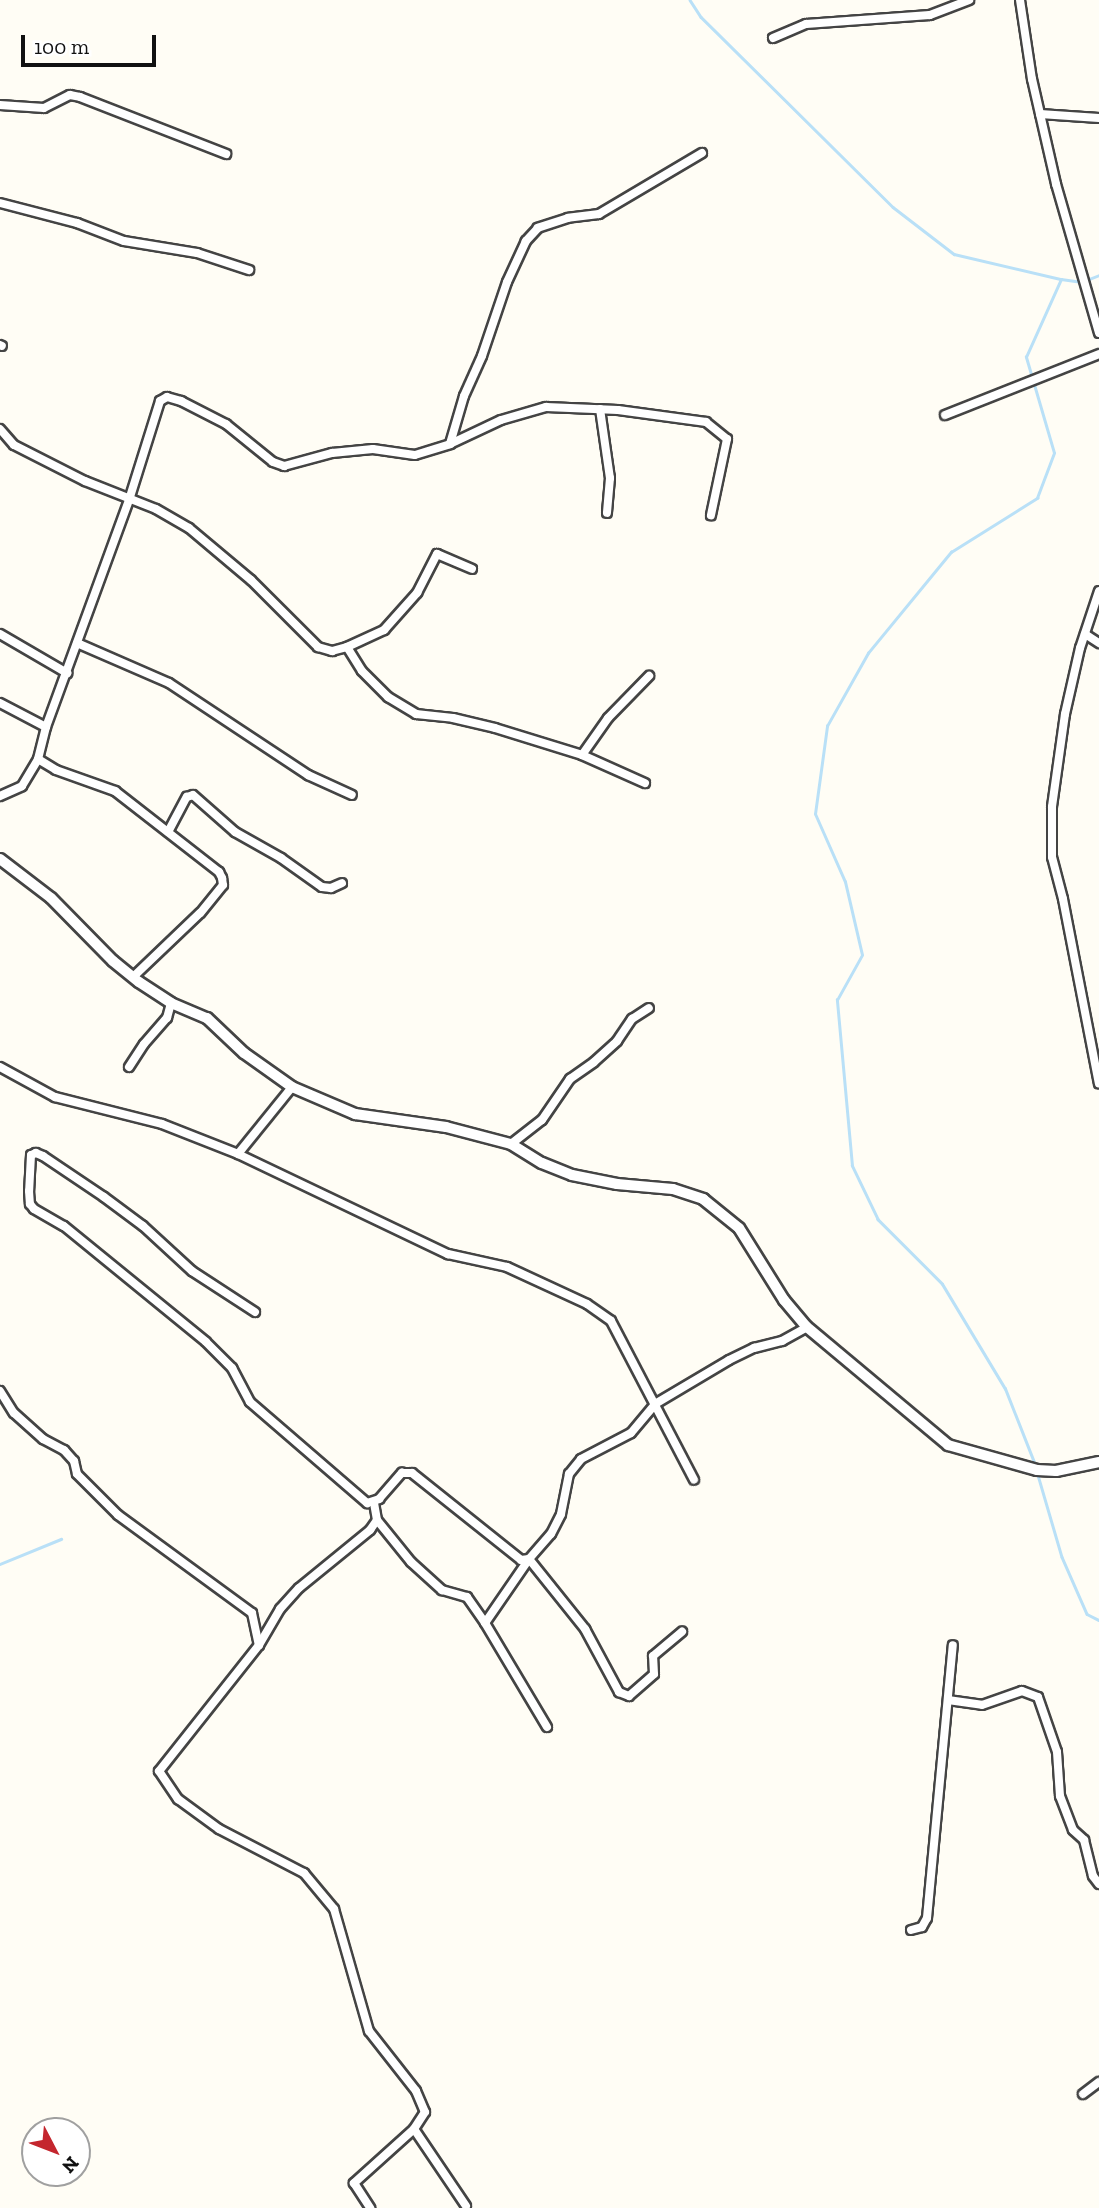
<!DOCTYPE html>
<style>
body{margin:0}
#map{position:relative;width:1099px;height:2208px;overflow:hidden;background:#fffdf5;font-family:"Zilla Slab",serif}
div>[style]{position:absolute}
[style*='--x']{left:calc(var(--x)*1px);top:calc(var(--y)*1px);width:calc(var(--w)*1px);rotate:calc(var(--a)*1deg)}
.stream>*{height:2.5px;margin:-1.25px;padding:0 1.25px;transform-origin:1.25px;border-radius:1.25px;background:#b9e0f7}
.roads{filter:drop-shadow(2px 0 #444) drop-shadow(-2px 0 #444) drop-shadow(0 2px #444) drop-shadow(0 -2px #444)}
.minor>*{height:8px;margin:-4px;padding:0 4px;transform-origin:4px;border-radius:4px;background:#fff}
.tertiary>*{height:10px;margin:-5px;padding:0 5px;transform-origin:5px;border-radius:5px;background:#fff}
span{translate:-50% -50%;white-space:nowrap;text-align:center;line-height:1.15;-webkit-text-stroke:7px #fff;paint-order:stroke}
.north{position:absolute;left:21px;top:2117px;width:70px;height:70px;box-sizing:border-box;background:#fff;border:2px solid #a0a0a0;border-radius:50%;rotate:132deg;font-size:19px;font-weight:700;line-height:28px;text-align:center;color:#111}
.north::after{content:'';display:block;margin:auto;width:24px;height:32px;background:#c4262e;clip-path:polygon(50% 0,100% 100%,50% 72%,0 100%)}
.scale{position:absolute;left:21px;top:35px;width:135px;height:32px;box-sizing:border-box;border:4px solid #111;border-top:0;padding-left:9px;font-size:21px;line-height:24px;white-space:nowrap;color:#111;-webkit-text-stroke:5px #fff;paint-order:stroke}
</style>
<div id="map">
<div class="stream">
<i style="--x:690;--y:0;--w:20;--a:57"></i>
<i style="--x:701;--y:17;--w:270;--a:44.7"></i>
<i style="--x:893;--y:207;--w:77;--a:37.6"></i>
<i style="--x:954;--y:254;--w:110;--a:13.2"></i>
<i style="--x:1061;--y:279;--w:21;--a:8"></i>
<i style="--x:1082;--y:282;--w:18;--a:-22"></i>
<i style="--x:1035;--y:1465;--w:82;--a:-111.5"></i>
<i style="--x:1005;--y:1389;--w:122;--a:-121"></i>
<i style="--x:942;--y:1284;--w:91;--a:-135"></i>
<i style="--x:878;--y:1220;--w:60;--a:-115.7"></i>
<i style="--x:852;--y:1166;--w:167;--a:-95.2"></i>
<i style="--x:837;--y:1000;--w:51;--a:-60.9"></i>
<i style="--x:862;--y:955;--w:75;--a:-103.1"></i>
<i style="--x:845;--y:882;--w:74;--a:-113.8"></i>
<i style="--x:815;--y:814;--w:89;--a:-82.2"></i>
<i style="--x:827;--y:726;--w:84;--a:-60.7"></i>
<i style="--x:868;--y:653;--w:131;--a:-50.6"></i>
<i style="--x:951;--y:552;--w:102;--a:-32.1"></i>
<i style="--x:1037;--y:498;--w:48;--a:-69.3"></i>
<i style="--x:1054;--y:453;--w:100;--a:-106.3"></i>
<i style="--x:1026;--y:357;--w:85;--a:-65.8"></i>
<i style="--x:1038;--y:1475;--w:85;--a:73.7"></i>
<i style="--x:1062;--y:1557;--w:62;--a:66.3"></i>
<i style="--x:1087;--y:1614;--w:13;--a:27"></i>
<i style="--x:0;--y:1564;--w:66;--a:-22.3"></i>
</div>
<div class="roads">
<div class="minor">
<i style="--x:1020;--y:0;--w:80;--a:81.4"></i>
<i style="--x:1032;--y:79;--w:108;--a:77.1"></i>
<i style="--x:1056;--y:184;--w:155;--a:73.9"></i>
<i style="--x:773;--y:38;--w:36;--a:-23"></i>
<i style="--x:806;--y:24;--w:124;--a:-4.2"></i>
<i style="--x:930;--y:15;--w:42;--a:-21"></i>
<i style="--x:0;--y:105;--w:44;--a:3.9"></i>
<i style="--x:44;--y:108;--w:29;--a:-27"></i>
<i style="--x:70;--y:95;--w:10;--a:11"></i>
<i style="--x:80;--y:97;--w:157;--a:21.3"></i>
<i style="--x:1040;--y:114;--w:59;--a:3.9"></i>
<i style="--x:702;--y:153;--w:120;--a:149.4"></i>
<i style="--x:599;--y:214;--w:31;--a:173"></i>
<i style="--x:568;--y:218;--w:32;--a:162"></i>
<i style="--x:538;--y:228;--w:18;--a:133"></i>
<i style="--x:526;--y:241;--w:45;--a:114.9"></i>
<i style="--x:507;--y:282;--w:78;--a:108.7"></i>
<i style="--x:482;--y:356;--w:44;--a:114.2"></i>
<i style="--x:464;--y:396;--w:50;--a:106.3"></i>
<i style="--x:450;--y:444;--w:56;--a:-25.2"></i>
<i style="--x:501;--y:420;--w:47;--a:-16.1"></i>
<i style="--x:546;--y:407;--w:72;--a:2.4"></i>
<i style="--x:618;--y:410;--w:89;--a:7.8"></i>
<i style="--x:706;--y:422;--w:27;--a:39"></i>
<i style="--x:727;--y:439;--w:78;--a:101.9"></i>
<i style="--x:0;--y:203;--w:80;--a:14.6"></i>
<i style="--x:77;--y:223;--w:50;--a:21"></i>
<i style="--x:124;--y:241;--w:74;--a:9.3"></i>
<i style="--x:197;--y:253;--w:55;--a:18.1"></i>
<i style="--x:0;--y:345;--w:2;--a:27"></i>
<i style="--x:600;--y:409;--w:70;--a:81.8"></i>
<i style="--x:610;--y:478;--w:35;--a:95"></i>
<i style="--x:945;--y:415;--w:166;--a:-21.6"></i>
<i style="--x:0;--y:429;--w:21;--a:49"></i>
<i style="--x:14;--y:445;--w:80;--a:26.9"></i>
<i style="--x:85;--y:481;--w:76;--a:21.5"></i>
<i style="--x:156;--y:509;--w:38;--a:30"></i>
<i style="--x:189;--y:528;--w:81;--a:40"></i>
<i style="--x:251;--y:580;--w:95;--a:45"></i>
<i style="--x:318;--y:647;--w:15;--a:16"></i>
<i style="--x:332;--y:651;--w:16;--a:-15"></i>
<i style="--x:347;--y:647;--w:41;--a:-24.7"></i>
<i style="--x:384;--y:630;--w:50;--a:-48.3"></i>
<i style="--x:417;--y:593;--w:44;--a:-62.9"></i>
<i style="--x:437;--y:554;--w:38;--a:23"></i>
<i style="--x:1099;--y:591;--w:60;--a:108.4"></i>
<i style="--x:1080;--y:648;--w:68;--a:102.8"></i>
<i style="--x:1065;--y:714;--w:94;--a:98"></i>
<i style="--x:1052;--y:807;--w:50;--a:90"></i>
<i style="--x:1052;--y:857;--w:43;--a:75.3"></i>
<i style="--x:1063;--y:899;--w:188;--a:79"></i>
<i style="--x:0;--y:634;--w:78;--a:30.2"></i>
<i style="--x:1085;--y:634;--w:17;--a:33"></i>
<i style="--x:77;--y:643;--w:100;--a:23.5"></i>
<i style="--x:169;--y:683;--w:167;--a:33.5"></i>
<i style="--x:308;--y:775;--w:48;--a:24.4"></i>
<i style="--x:347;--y:647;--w:28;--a:58"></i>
<i style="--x:362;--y:671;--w:37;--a:45"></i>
<i style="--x:388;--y:697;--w:33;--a:31"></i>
<i style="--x:416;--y:714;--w:37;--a:6"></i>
<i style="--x:453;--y:718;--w:43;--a:13.4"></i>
<i style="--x:495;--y:728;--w:91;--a:17.2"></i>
<i style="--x:582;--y:755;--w:69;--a:24"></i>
<i style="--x:0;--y:703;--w:52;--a:27.6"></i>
<i style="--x:582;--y:755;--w:45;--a:-54.9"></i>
<i style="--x:608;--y:718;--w:59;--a:-45.7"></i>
<i style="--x:38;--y:759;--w:21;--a:31"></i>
<i style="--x:56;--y:770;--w:63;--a:19.6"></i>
<i style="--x:115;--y:791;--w:132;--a:37.9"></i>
<i style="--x:219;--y:872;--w:7;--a:63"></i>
<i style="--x:222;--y:878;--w:7;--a:82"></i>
<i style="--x:223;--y:885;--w:36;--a:129"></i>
<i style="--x:200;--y:913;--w:91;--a:136.3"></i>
<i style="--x:0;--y:796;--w:24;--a:-24"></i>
<i style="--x:22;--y:786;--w:31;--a:-59"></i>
<i style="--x:38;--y:759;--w:33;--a:-76"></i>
<i style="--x:46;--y:727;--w:242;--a:-69.9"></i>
<i style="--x:129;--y:500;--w:104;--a:-72.6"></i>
<i style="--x:160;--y:401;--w:8;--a:-30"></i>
<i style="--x:167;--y:397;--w:15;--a:16"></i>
<i style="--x:181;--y:401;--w:51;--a:27.1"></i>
<i style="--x:226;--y:424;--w:60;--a:39"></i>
<i style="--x:273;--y:462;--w:12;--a:20"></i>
<i style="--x:284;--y:466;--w:50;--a:-15.2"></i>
<i style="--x:332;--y:453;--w:41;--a:-5.6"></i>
<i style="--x:373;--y:449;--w:42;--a:8.1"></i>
<i style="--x:415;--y:455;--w:37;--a:-17"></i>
<i style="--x:168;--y:832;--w:40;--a:-62"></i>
<i style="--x:187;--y:797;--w:6;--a:-18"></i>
<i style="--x:193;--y:795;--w:56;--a:41.4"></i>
<i style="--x:235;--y:832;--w:53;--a:29.5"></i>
<i style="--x:281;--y:858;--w:50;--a:35.3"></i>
<i style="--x:322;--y:887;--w:9;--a:6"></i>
<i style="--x:331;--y:888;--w:12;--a:-24"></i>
<i style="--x:0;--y:1067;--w:63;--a:28.6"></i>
<i style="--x:55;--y:1097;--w:110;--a:14.2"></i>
<i style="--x:162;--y:1124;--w:82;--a:21.5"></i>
<i style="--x:238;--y:1154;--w:233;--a:25.5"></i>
<i style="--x:448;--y:1254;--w:60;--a:12.4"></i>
<i style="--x:507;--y:1267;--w:88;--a:24.8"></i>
<i style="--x:587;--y:1304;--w:29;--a:35"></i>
<i style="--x:611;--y:1321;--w:179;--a:62.4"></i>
<i style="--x:129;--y:1067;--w:27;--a:-57"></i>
<i style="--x:144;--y:1044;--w:35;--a:-49"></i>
<i style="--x:167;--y:1018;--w:16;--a:-75"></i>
<i style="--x:511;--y:1144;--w:39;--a:-38"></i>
<i style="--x:542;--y:1120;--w:50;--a:-55.7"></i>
<i style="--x:570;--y:1079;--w:29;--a:-35"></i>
<i style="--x:594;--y:1062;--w:31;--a:-42"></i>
<i style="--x:617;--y:1041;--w:27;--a:-56"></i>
<i style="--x:632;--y:1019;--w:20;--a:-33"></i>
<i style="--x:238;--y:1154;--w:86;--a:-51.1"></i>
<i style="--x:255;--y:1312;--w:75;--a:-146.9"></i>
<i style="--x:192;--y:1271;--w:67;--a:-137.4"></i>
<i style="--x:143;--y:1226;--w:49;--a:-143.4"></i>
<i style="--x:104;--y:1197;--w:73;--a:-146.1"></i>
<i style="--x:43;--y:1156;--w:8;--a:-157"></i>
<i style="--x:36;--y:1153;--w:5;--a:158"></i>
<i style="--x:31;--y:1155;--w:36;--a:93"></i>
<i style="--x:29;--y:1191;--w:13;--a:86"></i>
<i style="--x:30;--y:1204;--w:6;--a:51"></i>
<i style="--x:34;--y:1209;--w:34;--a:30"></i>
<i style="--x:64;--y:1226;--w:183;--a:39.2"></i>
<i style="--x:206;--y:1342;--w:37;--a:45"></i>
<i style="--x:232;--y:1368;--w:38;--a:62"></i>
<i style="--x:250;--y:1402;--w:155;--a:40.8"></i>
<i style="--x:367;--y:1503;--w:13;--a:-18"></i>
<i style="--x:379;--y:1499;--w:35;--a:-49"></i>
<i style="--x:402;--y:1473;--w:10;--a:0"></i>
<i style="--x:412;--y:1473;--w:139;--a:38.6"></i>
<i style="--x:521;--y:1560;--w:8;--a:-7"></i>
<i style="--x:529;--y:1559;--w:33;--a:-49"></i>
<i style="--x:551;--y:1534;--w:22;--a:-63"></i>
<i style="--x:561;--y:1514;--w:41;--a:-78.7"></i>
<i style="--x:569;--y:1474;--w:19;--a:-51"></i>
<i style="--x:581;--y:1459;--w:56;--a:-27.5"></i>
<i style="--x:631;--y:1433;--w:38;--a:-50"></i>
<i style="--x:655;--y:1404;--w:86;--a:-30.7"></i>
<i style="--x:729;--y:1360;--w:28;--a:-26"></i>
<i style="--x:754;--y:1348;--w:29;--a:-14"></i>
<i style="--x:782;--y:1341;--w:29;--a:-29"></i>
<i style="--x:0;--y:1391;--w:26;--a:58"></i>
<i style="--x:14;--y:1413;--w:39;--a:42"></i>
<i style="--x:43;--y:1439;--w:24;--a:28"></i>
<i style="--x:64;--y:1450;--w:15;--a:48"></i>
<i style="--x:74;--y:1461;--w:13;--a:77"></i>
<i style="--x:77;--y:1474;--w:58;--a:45"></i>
<i style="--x:118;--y:1515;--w:166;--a:36.2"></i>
<i style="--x:252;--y:1613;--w:33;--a:78"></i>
<i style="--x:259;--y:1645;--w:42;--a:-59.7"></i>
<i style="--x:280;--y:1609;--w:28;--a:-48"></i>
<i style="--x:299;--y:1588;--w:92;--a:-39.2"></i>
<i style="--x:370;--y:1530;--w:12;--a:-55"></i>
<i style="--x:377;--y:1520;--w:17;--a:-100"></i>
<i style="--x:377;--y:1520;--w:54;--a:51"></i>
<i style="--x:411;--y:1562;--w:42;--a:42.1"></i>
<i style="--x:442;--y:1590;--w:26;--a:16"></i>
<i style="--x:467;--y:1597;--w:32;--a:55"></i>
<i style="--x:259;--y:1645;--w:161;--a:128.4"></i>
<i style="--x:159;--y:1771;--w:34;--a:56"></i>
<i style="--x:178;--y:1799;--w:51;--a:36.2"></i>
<i style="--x:219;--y:1829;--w:96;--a:27.4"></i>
<i style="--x:304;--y:1873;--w:47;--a:50.2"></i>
<i style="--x:334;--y:1909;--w:127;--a:74"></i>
<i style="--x:369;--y:2031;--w:76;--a:51.9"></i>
<i style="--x:416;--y:2091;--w:23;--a:67"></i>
<i style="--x:425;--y:2112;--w:20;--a:123"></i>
<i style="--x:414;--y:2129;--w:81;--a:138"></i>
<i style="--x:354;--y:2183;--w:30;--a:57"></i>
<i style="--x:948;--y:1700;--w:34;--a:8"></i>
<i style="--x:982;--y:1705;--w:42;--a:-19.3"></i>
<i style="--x:1022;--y:1691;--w:17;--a:21"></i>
<i style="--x:1038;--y:1697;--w:58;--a:70.9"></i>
<i style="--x:1057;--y:1752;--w:44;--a:86.1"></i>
<i style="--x:1060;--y:1796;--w:36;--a:69"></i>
<i style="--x:1073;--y:1830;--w:15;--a:42"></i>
<i style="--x:1084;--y:1840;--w:37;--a:76"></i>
<i style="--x:1093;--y:1876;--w:10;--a:53"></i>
<i style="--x:547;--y:1727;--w:121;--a:-120.8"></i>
<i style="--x:485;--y:1623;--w:78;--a:-55.5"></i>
<i style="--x:529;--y:1559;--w:90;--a:51.3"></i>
<i style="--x:585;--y:1629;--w:72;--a:61.6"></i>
<i style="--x:619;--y:1692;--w:11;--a:22"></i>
<i style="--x:629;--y:1696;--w:33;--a:-41"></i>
<i style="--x:654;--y:1674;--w:18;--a:-93"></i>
<i style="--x:653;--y:1656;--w:38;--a:-40"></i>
<i style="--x:911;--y:1930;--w:11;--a:-15"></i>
<i style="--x:922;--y:1927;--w:10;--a:-61"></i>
<i style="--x:927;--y:1918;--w:274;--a:-84.6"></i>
<i style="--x:1083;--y:2094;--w:20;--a:-37"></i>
<i style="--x:414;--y:2129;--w:93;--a:56"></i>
</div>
<div class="tertiary">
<i style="--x:0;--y:859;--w:64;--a:37.4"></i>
<i style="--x:51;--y:898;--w:88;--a:45.5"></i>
<i style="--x:113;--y:961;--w:33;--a:39"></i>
<i style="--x:139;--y:982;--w:38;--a:33"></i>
<i style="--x:171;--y:1003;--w:39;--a:23"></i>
<i style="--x:207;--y:1018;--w:51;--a:43.4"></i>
<i style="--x:244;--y:1053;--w:59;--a:35.3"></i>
<i style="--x:292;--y:1087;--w:69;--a:23.2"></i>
<i style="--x:355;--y:1114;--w:92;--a:8.1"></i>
<i style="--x:446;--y:1127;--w:67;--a:14.7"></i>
<i style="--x:511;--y:1144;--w:36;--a:32"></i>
<i style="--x:542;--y:1163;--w:32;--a:22"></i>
<i style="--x:572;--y:1175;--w:46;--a:11.3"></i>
<i style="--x:617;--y:1184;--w:56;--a:5.1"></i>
<i style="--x:673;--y:1189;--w:32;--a:18"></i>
<i style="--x:703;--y:1199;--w:46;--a:38.9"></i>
<i style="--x:739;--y:1228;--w:85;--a:58"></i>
<i style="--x:784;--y:1300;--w:35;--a:50"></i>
<i style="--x:807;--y:1327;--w:184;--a:39.9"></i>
<i style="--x:948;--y:1445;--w:92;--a:15.7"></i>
<i style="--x:1037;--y:1470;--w:19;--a:3"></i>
<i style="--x:1056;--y:1471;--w:44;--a:-11.8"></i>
</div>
</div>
<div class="north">N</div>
<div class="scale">100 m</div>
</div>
